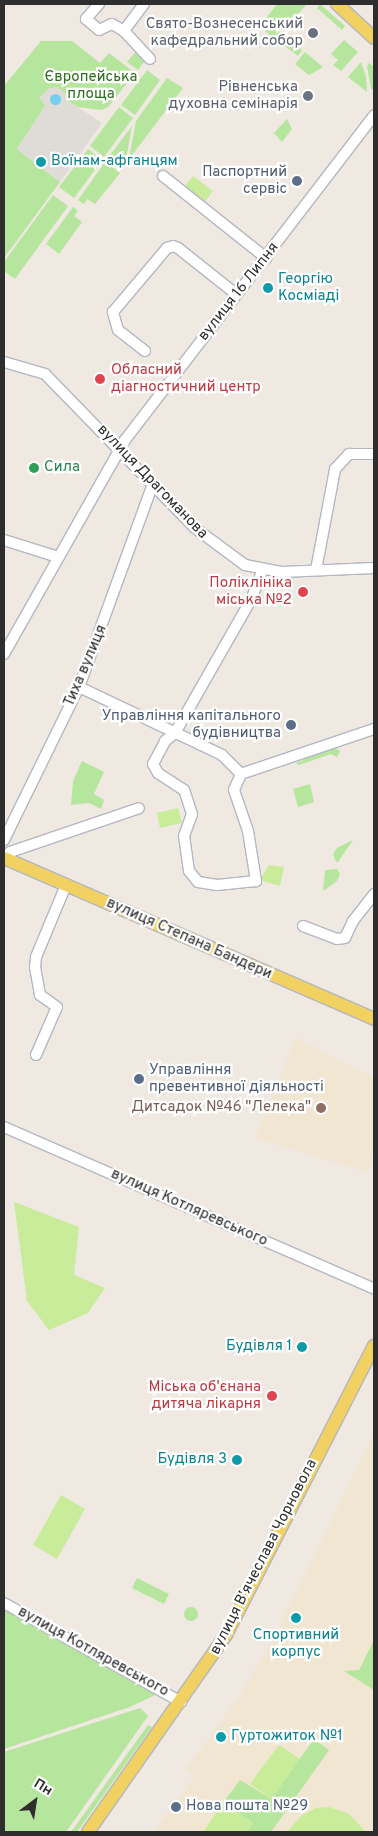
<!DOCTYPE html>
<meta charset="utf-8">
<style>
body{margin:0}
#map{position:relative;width:378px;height:1836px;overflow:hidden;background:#efe9e1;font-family:Overpass,sans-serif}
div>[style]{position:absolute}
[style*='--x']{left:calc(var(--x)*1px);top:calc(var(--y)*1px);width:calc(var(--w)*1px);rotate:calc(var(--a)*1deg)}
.education>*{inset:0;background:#f0e6d1}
.green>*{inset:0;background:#b6e59e}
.round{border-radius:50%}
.pitch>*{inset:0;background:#c9ec9a}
.plaza>*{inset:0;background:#dfdcd8}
.water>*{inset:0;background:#75cff0}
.roads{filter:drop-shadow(1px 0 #b4b7c1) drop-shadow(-1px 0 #b4b7c1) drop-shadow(0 1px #b4b7c1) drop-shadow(0 -1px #b4b7c1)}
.minor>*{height:10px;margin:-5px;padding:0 5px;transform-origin:5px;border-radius:5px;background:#fff}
.major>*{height:12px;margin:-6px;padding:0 6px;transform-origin:6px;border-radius:6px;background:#f2d163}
.dots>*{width:14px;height:14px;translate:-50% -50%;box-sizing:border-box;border:2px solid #fff;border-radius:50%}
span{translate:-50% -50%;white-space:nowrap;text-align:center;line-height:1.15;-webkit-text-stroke:4.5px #fff;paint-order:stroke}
.worship-label{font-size:15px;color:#5b616d}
.right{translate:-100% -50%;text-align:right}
.park-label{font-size:15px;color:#2c6e1b}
.culture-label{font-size:15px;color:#0d838f}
.left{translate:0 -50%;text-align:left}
.service-label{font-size:15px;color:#4e5e75}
.street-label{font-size:15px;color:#2e2e2e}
.health-label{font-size:15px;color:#be3a42}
.leisure-label{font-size:15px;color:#27864d}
.education-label{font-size:15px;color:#785e54}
.frame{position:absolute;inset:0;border:5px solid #2e2e2e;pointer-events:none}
.north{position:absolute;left:10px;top:1776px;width:50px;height:50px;-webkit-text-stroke:4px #fff;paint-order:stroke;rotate:31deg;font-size:14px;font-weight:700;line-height:20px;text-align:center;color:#2e2e2e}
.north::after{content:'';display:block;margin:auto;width:18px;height:22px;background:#2e2e2e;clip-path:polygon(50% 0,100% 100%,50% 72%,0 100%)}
</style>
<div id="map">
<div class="education">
<i style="clip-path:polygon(296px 1038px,374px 1078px,374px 1151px,368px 1172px,255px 1138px)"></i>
<i style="clip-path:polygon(374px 1433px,374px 1832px,154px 1832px,194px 1776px,186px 1769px,241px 1694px,273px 1639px)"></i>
</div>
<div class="green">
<i style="clip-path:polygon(277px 4px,305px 4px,306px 5px,284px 30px,267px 17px)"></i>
<i style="clip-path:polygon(320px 4px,345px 26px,342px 30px,317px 8px)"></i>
<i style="clip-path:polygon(265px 20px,302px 50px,298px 56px,265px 31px)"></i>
<i style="clip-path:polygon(344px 40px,358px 52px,341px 71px,333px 65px,338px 60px,331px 54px)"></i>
<i style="clip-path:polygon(41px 41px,72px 41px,100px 63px,109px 53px,135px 73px,108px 107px,102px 110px,77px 107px,67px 100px,67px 96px,49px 88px,40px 97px,45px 106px,17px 149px,60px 182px,4px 258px,4px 86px)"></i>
<i style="clip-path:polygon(137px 50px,147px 58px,138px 70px,127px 62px)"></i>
<i style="clip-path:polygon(305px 52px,323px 67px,309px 75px,295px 64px)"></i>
<i style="clip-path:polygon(361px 62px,366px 77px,367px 92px,348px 77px)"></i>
<i style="clip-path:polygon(369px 63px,374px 67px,374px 90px,371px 89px,367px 66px)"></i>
<i style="clip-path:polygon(147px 70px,160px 80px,135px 115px,121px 105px)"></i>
<i style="clip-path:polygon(167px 78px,183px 88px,129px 159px,136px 121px)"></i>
<i style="clip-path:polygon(119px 107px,133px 118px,104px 157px,90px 146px)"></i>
<i style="clip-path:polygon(287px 119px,292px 129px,282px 142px,274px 133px)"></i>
<i style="clip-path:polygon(132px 126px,126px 159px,112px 162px,107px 159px)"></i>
<i style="clip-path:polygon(88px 149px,102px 160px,74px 198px,59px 187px)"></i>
<i style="clip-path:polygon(105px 162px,120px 173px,95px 204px,87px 199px,84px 204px,78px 200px)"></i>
<i style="clip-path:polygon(53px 195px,68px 206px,15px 279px,4px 271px,4px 262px)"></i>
<i style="clip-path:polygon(73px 207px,78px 211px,74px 216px,82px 222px,59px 254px,46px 244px)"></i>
<i style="clip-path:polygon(334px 747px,340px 751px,337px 757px,331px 754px,299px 765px,296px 763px)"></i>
<i style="clip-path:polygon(82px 761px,104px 772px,94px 794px,104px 800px,101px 809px,89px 803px,71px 805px,73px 781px)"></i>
<i style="clip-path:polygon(310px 784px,314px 802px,298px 807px,293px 789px)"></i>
<i style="clip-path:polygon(353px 840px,338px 862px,336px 862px,333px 854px,337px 848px)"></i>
<i style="clip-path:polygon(337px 869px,340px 874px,337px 881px,323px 891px,325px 870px)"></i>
<i style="clip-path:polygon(137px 1578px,169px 1594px,164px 1604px,132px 1588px)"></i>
<i class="round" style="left:184px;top:1607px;width:14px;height:14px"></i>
<i style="clip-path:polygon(4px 1607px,156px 1691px,157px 1694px,130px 1707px,4px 1749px)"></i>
<i style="clip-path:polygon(374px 1640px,374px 1690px,344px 1671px,359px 1670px)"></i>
<i style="clip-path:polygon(140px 1708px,148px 1716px,66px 1832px,4px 1832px,4px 1752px)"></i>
<i style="clip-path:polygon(148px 1725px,152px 1727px,77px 1832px,71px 1832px)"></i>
<i style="clip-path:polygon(314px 1739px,329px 1750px,271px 1832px,246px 1832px,253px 1823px,223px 1803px,240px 1780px,271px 1799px)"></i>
</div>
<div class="pitch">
<i style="clip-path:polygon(193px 176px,213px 191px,204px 203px,184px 187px)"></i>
<i style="clip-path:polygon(178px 808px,182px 823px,160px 828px,157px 813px)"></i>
<i style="clip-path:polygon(269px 865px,284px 867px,280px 886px,260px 880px)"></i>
<i style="clip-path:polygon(14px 1202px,79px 1227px,74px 1275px,105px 1288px,88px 1313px,49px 1330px,27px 1301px)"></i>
<i style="clip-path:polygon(61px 1495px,85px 1509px,57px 1559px,33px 1545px)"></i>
<i style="clip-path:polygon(279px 1745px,300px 1759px,271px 1799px,250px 1784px)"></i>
<i style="clip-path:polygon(223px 1803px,253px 1823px,246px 1832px,203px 1832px)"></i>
<i style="clip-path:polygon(329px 1807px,349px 1814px,366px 1832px,287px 1832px,301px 1816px,316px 1808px)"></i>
</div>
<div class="plaza">
<i style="clip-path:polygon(58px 87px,65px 93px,67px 100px,102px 123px,60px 182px,17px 149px,45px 106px,40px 98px,49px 88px)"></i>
</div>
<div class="water">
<i class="round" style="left:49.5px;top:93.5px;width:11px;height:11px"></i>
</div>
<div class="roads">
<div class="minor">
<i style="--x:99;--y:4;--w:20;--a:131"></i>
<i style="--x:86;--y:19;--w:17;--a:40"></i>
<i style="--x:99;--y:30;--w:14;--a:-25"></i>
<i style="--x:112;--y:24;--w:14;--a:30"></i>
<i style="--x:144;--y:4;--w:34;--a:127"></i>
<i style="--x:124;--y:31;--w:38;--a:47"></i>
<i style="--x:163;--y:176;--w:132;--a:38.5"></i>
<i style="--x:145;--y:351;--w:34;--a:-142"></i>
<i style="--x:118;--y:330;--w:19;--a:-106"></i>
<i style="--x:113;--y:312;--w:84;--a:-49.8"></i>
<i style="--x:167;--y:248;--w:6;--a:-18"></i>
<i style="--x:173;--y:246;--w:5;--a:22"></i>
<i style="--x:178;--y:248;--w:75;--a:38.5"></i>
<i style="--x:4;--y:362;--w:43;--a:16.3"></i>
<i style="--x:45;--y:374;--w:215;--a:45.8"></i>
<i style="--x:195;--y:528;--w:62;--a:36.5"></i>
<i style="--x:245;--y:565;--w:38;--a:11"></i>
<i style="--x:282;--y:572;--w:92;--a:-2.5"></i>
<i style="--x:4;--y:540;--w:57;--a:17.5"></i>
<i style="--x:316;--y:570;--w:103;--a:-79.3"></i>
<i style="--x:335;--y:469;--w:21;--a:-47"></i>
<i style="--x:349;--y:454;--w:25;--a:0"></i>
<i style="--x:4;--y:654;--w:246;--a:-60.5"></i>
<i style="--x:125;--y:440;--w:409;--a:-52.5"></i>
<i style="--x:79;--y:687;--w:158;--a:25.4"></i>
<i style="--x:222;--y:755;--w:27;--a:45"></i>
<i style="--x:241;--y:774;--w:17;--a:114"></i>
<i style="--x:234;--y:790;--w:43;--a:71.1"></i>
<i style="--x:248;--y:831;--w:51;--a:80.9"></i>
<i style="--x:256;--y:881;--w:39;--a:174"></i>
<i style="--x:217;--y:885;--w:19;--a:-171"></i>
<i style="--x:198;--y:882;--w:14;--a:-129"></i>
<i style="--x:189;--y:871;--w:35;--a:-98"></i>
<i style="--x:184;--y:836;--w:23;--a:-70"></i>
<i style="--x:192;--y:814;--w:25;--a:-108"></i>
<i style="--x:184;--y:790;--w:31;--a:-147"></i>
<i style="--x:158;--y:773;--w:10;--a:-119"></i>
<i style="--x:153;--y:764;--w:26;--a:-62"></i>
<i style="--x:165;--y:741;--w:13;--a:-39"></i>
<i style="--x:175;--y:733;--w:153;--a:-60.3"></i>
<i style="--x:251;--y:600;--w:31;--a:-69"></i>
<i style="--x:241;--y:774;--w:140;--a:-18.7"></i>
<i style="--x:4;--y:840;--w:170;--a:-63.9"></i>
<i style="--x:79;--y:687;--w:216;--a:-70"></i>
<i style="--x:6;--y:859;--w:8;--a:-60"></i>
<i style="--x:10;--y:852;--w:136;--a:-18.8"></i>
<i style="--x:303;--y:926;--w:36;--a:21"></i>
<i style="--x:337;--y:939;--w:8;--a:-7"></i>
<i style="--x:345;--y:938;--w:19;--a:-65"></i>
<i style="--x:353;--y:921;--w:34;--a:-52"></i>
<i style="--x:36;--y:1055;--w:52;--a:-66.4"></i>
<i style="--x:57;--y:1007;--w:21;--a:-145"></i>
<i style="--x:40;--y:995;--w:28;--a:-100"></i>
<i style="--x:35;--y:967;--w:10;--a:-84"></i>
<i style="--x:36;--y:957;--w:78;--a:-67.4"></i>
<i style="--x:4;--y:1127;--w:404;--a:23.6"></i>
<i style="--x:4;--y:1603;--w:203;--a:29.2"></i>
</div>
<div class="major">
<i style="--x:337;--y:4;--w:50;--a:42.6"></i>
<i style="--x:4;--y:858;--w:404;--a:23.5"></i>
<i style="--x:88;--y:1832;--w:241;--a:-55"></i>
<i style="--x:226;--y:1635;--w:325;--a:-62.9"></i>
</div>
</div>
<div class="dots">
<i style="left:313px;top:33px;background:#6b7280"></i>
<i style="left:308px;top:96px;background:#6b7280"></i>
<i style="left:41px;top:162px;background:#0f9aa8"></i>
<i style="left:297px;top:181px;background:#5c6f8a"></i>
<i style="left:268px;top:288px;background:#0f9aa8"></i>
<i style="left:100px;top:379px;background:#e0444e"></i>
<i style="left:34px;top:468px;background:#2e9e5b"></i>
<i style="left:303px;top:592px;background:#e0444e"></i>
<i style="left:291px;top:725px;background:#5c6f8a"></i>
<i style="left:139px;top:1079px;background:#5c6f8a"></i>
<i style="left:321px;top:1108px;background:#8d6e63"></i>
<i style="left:302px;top:1347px;background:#0f9aa8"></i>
<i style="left:272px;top:1396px;background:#e0444e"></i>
<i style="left:237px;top:1460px;background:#0f9aa8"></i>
<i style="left:296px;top:1618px;background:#0f9aa8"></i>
<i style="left:221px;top:1737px;background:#0f9aa8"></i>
<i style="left:176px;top:1807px;background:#5c6f8a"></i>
</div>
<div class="worship-label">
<span class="right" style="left:303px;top:33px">Свято-Вознесенський<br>кафедральний собор</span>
<span class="right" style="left:298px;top:96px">Рівненська<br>духовна семінарія</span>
</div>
<div class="park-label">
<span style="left:91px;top:86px">Європейська<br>площа</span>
</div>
<div class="culture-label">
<span class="left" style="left:51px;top:162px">Воїнам-афганцям</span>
<span class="left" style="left:278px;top:288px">Георгію<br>Косміаді</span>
<span class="right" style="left:292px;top:1347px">Будівля 1</span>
<span class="right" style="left:227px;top:1460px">Будівля 3</span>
<span style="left:296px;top:1644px">Спортивний<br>корпус</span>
<span class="left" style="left:231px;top:1737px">Гуртожиток №1</span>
</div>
<div class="service-label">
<span class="right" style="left:287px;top:181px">Паспортний<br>сервіс</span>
<span class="right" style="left:281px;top:725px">Управління капітального<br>будівництва</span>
<span class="left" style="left:149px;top:1079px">Управління<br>превентивної діяльності</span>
<span class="left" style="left:186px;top:1807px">Нова пошта №29</span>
</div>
<div class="street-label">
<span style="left:239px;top:292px;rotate:-52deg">вулиця 16 Липня</span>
<span style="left:152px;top:482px;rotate:46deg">вулиця Драгоманова</span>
<span style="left:86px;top:666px;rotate:-67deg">Тиха вулиця</span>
<span style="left:189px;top:939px;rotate:24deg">вулиця Степана Бандери</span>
<span style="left:189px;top:1208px;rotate:24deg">вулиця Котляревського</span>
<span style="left:264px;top:1557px;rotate:-63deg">вулиця Вʼячеслава Чорновола</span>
<span style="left:93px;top:1652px;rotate:29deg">вулиця Котляревського</span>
</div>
<div class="health-label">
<span class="left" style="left:111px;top:379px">Обласний<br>діагностичний центр</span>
<span class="right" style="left:292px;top:592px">Поліклініка<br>міська №2</span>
<span class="right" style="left:261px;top:1396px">Міська об'єнана<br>дитяча лікарня</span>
</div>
<div class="leisure-label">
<span class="left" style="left:44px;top:468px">Сила</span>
</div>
<div class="education-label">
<span class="right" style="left:311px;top:1108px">Дитсадок №46 "Лелека"</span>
</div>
<div class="frame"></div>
<div class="north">Пн</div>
</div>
